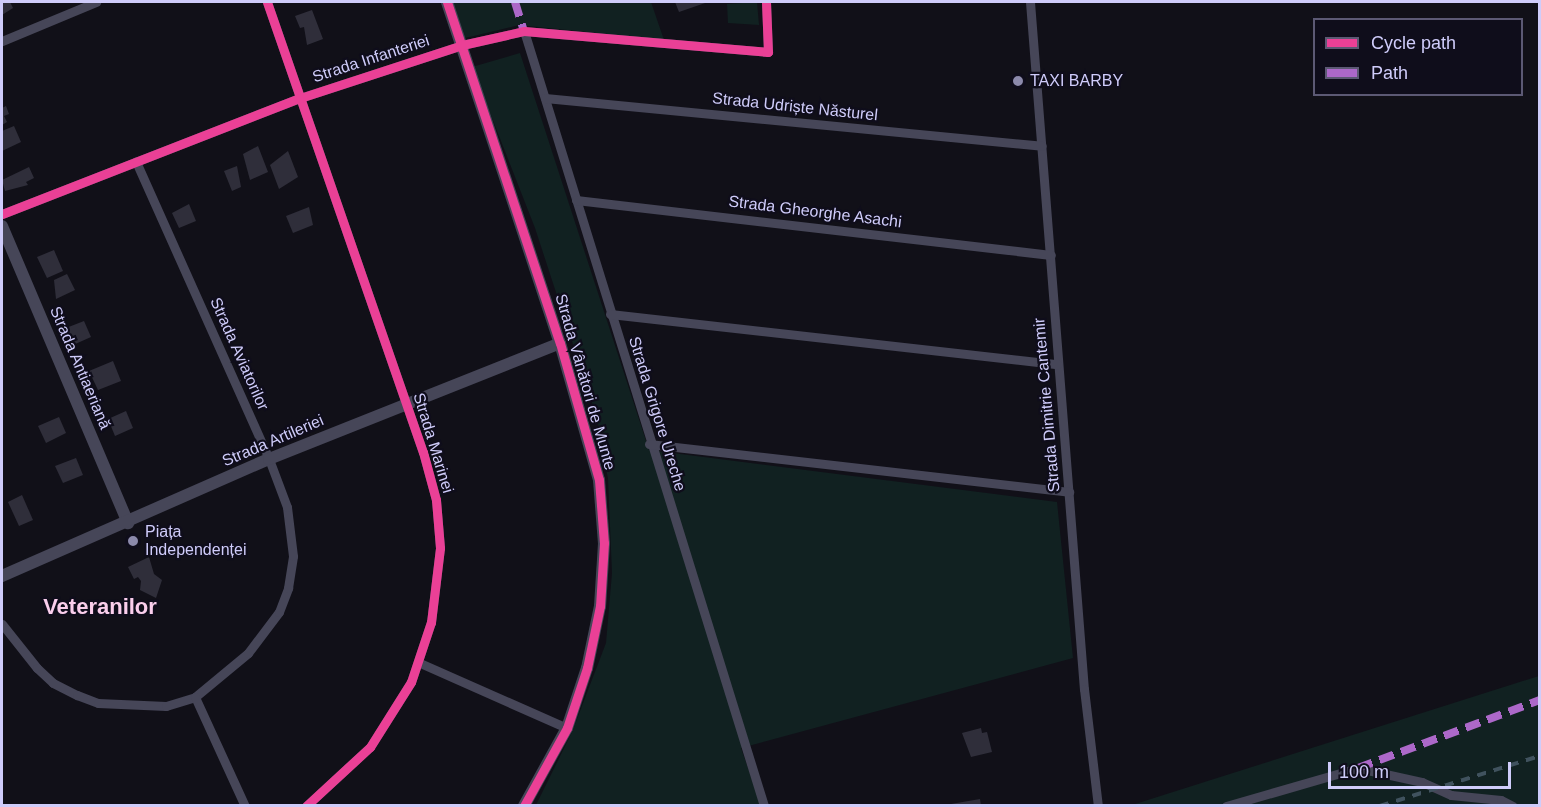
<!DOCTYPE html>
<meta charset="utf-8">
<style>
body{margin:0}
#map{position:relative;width:1541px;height:807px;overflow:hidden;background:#111018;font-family:Arial,sans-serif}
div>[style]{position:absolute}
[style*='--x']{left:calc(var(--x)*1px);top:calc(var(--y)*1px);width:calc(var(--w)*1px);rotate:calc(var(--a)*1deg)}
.green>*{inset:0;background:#112121}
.building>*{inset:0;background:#2f2e3a}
.minor>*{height:9px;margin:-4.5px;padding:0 4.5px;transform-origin:4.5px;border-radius:4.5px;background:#464658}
.tertiary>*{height:12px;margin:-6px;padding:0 6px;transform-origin:6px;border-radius:6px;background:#464658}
.rail>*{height:4px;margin-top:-2px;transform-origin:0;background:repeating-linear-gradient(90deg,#40525e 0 9px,transparent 0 17px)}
.quiet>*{height:8px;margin-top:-4px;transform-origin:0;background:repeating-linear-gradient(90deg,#ac68c9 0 15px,transparent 0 23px)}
.cycleway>*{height:9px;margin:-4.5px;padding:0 4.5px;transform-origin:4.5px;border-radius:4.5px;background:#ea4096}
.dots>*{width:16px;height:16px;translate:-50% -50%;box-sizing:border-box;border:3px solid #0f0d1b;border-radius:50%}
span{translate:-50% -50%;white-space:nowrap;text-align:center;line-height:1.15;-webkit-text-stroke:4.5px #0f0d1b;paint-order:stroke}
.street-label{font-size:16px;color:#cfccfa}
.poi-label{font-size:16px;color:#cfccfa}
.left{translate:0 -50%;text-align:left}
.district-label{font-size:22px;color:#faceec;font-weight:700}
.frame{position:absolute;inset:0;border:3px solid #cfccfa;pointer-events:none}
.legend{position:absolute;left:1313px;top:18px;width:210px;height:78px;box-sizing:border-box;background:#0f0d1b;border:2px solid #5c5974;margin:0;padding:8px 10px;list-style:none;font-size:18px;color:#cfccfa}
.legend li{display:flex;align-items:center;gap:12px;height:30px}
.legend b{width:30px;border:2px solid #5c5974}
.scale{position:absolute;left:1328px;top:762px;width:183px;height:27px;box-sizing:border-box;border:3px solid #cfccfa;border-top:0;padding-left:8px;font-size:18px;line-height:21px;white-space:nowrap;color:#cfccfa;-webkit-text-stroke:4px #0f0d1b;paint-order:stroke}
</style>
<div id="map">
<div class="green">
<i style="clip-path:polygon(449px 2px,651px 2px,664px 40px,519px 25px,461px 39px)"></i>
<i style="clip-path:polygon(757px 2px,759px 25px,728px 23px,727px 4px)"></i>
<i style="clip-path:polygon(520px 53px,649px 450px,1057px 502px,1073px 658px,741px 748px,761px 805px,536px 805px,572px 732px,606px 643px,612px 573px,608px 479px,597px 418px,535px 228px,472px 67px)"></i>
<i style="clip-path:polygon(1539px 676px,1539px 805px,1132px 805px)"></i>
</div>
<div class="building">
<i style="clip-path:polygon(2px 2px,10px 2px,13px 8px,2px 15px)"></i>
<i style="clip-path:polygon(675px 2px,708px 2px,679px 12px)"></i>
<i style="clip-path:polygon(312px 10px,323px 39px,307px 45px,304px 27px,300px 28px,295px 16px)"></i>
<i style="clip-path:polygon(1020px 75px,1021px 87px,1016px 87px,1015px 76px)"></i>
<i style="clip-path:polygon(6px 106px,9px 114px,4px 116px,7px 122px,2px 125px,2px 108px)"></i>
<i style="clip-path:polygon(14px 126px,21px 142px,2px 151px,2px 131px)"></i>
<i style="clip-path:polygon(258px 146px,268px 172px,250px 180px,243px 154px)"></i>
<i style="clip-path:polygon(288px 151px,298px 177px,279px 189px,270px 165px)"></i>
<i style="clip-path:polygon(237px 166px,241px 187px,232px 191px,224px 171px)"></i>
<i style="clip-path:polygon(29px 167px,34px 178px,26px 182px,28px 185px,5px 191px,2px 180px)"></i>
<i style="clip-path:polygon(189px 204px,196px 221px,179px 228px,172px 213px)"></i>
<i style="clip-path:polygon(309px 207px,313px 225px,293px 233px,286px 216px)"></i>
<i style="clip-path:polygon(54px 250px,63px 271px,47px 278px,37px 257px)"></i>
<i style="clip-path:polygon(67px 274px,75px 290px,56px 299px,54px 280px)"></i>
<i style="clip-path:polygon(84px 321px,91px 337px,73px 345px,66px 328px)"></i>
<i style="clip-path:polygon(113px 361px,121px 381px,98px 390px,89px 371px)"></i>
<i style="clip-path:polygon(126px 411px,133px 428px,115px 436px,108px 419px)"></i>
<i style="clip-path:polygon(59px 417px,66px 433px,46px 443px,38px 426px)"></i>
<i style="clip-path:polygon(76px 458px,83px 475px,63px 483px,55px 466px)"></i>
<i style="clip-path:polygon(22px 495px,33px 520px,19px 526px,8px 502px)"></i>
<i style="clip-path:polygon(149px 557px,154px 574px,162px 580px,156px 598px,140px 590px,141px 581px,138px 577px,134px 579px,128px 567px)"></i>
<i style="clip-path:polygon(981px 728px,982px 733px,987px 732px,992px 752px,971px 757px,962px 733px)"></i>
<i style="clip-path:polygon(980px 799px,981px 806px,951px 806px,951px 804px)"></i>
</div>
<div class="minor">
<i style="--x:267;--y:2;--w:476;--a:70.9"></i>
<i style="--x:423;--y:452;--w:50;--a:74.8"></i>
<i style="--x:436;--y:500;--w:48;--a:85.2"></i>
<i style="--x:440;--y:548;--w:75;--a:96.9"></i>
<i style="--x:431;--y:622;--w:63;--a:108.4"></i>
<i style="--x:411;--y:682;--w:77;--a:122.2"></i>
<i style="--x:370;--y:747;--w:87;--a:137.3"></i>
<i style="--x:1030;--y:2;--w:689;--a:85.51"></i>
<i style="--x:1084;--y:689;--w:118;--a:83.2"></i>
<i style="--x:524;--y:31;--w:811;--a:72.79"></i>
<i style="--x:2;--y:41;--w:102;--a:-22.5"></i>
<i style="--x:545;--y:98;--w:499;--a:5.5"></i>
<i style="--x:576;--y:200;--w:478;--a:6.6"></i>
<i style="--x:2;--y:214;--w:320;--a:-21.3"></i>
<i style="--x:300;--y:98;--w:170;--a:-18.1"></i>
<i style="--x:462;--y:45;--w:64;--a:-12.7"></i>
<i style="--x:524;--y:31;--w:245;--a:4.9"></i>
<i style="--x:768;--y:52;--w:50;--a:-92.3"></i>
<i style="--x:610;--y:314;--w:450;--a:6.4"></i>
<i style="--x:649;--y:444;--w:423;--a:6.5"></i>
<i style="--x:2;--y:624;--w:56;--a:51.5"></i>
<i style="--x:37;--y:668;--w:22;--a:43"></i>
<i style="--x:53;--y:683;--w:27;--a:27"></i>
<i style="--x:77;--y:695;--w:22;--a:21"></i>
<i style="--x:98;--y:703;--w:68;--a:2.5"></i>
<i style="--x:166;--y:706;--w:30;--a:-17"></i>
<i style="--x:195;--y:697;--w:69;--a:-39.7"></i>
<i style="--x:248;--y:653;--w:51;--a:-52.9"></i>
<i style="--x:279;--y:612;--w:26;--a:-69"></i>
<i style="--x:288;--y:588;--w:32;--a:-81"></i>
<i style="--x:293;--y:556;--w:49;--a:-97"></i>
<i style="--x:287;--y:507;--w:51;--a:-110.6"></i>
<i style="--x:269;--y:459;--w:326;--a:-114.1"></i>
<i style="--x:420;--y:663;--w:161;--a:23.9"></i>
<i style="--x:195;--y:697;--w:120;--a:65.4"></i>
<i style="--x:1226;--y:806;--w:137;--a:-16.1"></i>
<i style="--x:1358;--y:768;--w:66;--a:12.3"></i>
<i style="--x:1422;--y:782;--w:32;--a:24"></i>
<i style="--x:1451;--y:795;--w:50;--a:5.7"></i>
<i style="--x:1501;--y:800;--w:13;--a:27"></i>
</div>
<div class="tertiary">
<i style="--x:447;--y:2;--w:359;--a:71.7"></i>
<i style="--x:560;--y:343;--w:142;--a:74.1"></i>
<i style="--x:599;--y:480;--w:63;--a:85.5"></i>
<i style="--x:604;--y:543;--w:63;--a:93.6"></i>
<i style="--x:600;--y:606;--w:63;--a:101.8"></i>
<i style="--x:587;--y:668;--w:63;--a:108.4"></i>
<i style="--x:567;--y:728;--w:89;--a:118.9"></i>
<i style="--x:2;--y:226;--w:323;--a:67"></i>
<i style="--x:2;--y:576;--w:292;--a:-23.7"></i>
<i style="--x:269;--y:459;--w:313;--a:-21.7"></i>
</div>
<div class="rail">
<i style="--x:1380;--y:806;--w:168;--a:-17.4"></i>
</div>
<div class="quiet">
<i style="--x:515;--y:2;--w:30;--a:73"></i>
<i style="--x:1358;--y:768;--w:194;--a:-20.5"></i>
</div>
<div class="cycleway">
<i style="--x:267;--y:2;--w:476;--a:70.9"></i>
<i style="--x:423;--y:452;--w:50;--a:74.8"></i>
<i style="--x:436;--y:500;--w:48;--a:85.2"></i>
<i style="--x:440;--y:548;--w:75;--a:96.9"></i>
<i style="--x:431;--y:622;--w:63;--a:108.4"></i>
<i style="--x:411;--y:682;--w:77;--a:122.2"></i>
<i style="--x:370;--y:747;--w:87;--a:137.3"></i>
<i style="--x:447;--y:2;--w:359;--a:71.7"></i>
<i style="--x:560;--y:343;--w:142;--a:74.1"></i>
<i style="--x:599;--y:480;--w:63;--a:85.5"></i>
<i style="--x:604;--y:543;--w:63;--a:93.6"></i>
<i style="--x:600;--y:606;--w:63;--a:101.8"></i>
<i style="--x:587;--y:668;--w:63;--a:108.4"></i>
<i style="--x:567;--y:728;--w:89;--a:118.9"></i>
<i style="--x:2;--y:214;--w:320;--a:-21.3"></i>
<i style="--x:300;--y:98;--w:170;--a:-18.1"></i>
<i style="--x:462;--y:45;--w:64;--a:-12.7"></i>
<i style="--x:524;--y:31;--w:245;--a:4.9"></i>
<i style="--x:768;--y:52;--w:50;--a:-92.3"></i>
</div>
<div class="dots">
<i style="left:1018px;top:81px;background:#8c8aab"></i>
<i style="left:133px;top:541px;background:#8c8aab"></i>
</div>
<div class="street-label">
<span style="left:371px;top:59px;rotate:-18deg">Strada Infanteriei</span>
<span style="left:795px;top:107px;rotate:6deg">Strada Udriște Năsturel</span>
<span style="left:815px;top:212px;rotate:7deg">Strada Gheorghe Asachi</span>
<span style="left:239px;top:354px;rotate:66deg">Strada Aviatorilor</span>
<span style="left:80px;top:368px;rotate:67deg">Strada Antiaeriană</span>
<span style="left:585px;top:382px;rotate:74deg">Strada Vânători de Munte</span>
<span style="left:1047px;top:405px;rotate:-95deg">Strada Dimitrie Cantemir</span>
<span style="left:657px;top:414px;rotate:73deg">Strada Grigore Ureche</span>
<span style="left:273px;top:441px;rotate:-23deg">Strada Artileriei</span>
<span style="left:433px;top:443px;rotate:73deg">Strada Marinei</span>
</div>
<div class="poi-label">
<span class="left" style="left:1030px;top:81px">TAXI BARBY</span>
<span class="left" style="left:145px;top:541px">Piața<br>Independenței</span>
</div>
<div class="district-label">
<span style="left:100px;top:607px">Veteranilor</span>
</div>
<div class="frame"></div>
<ul class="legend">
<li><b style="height:8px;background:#ea4096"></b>Cycle path</li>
<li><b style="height:8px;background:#ac68c9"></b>Path</li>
</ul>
<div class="scale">100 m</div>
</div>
